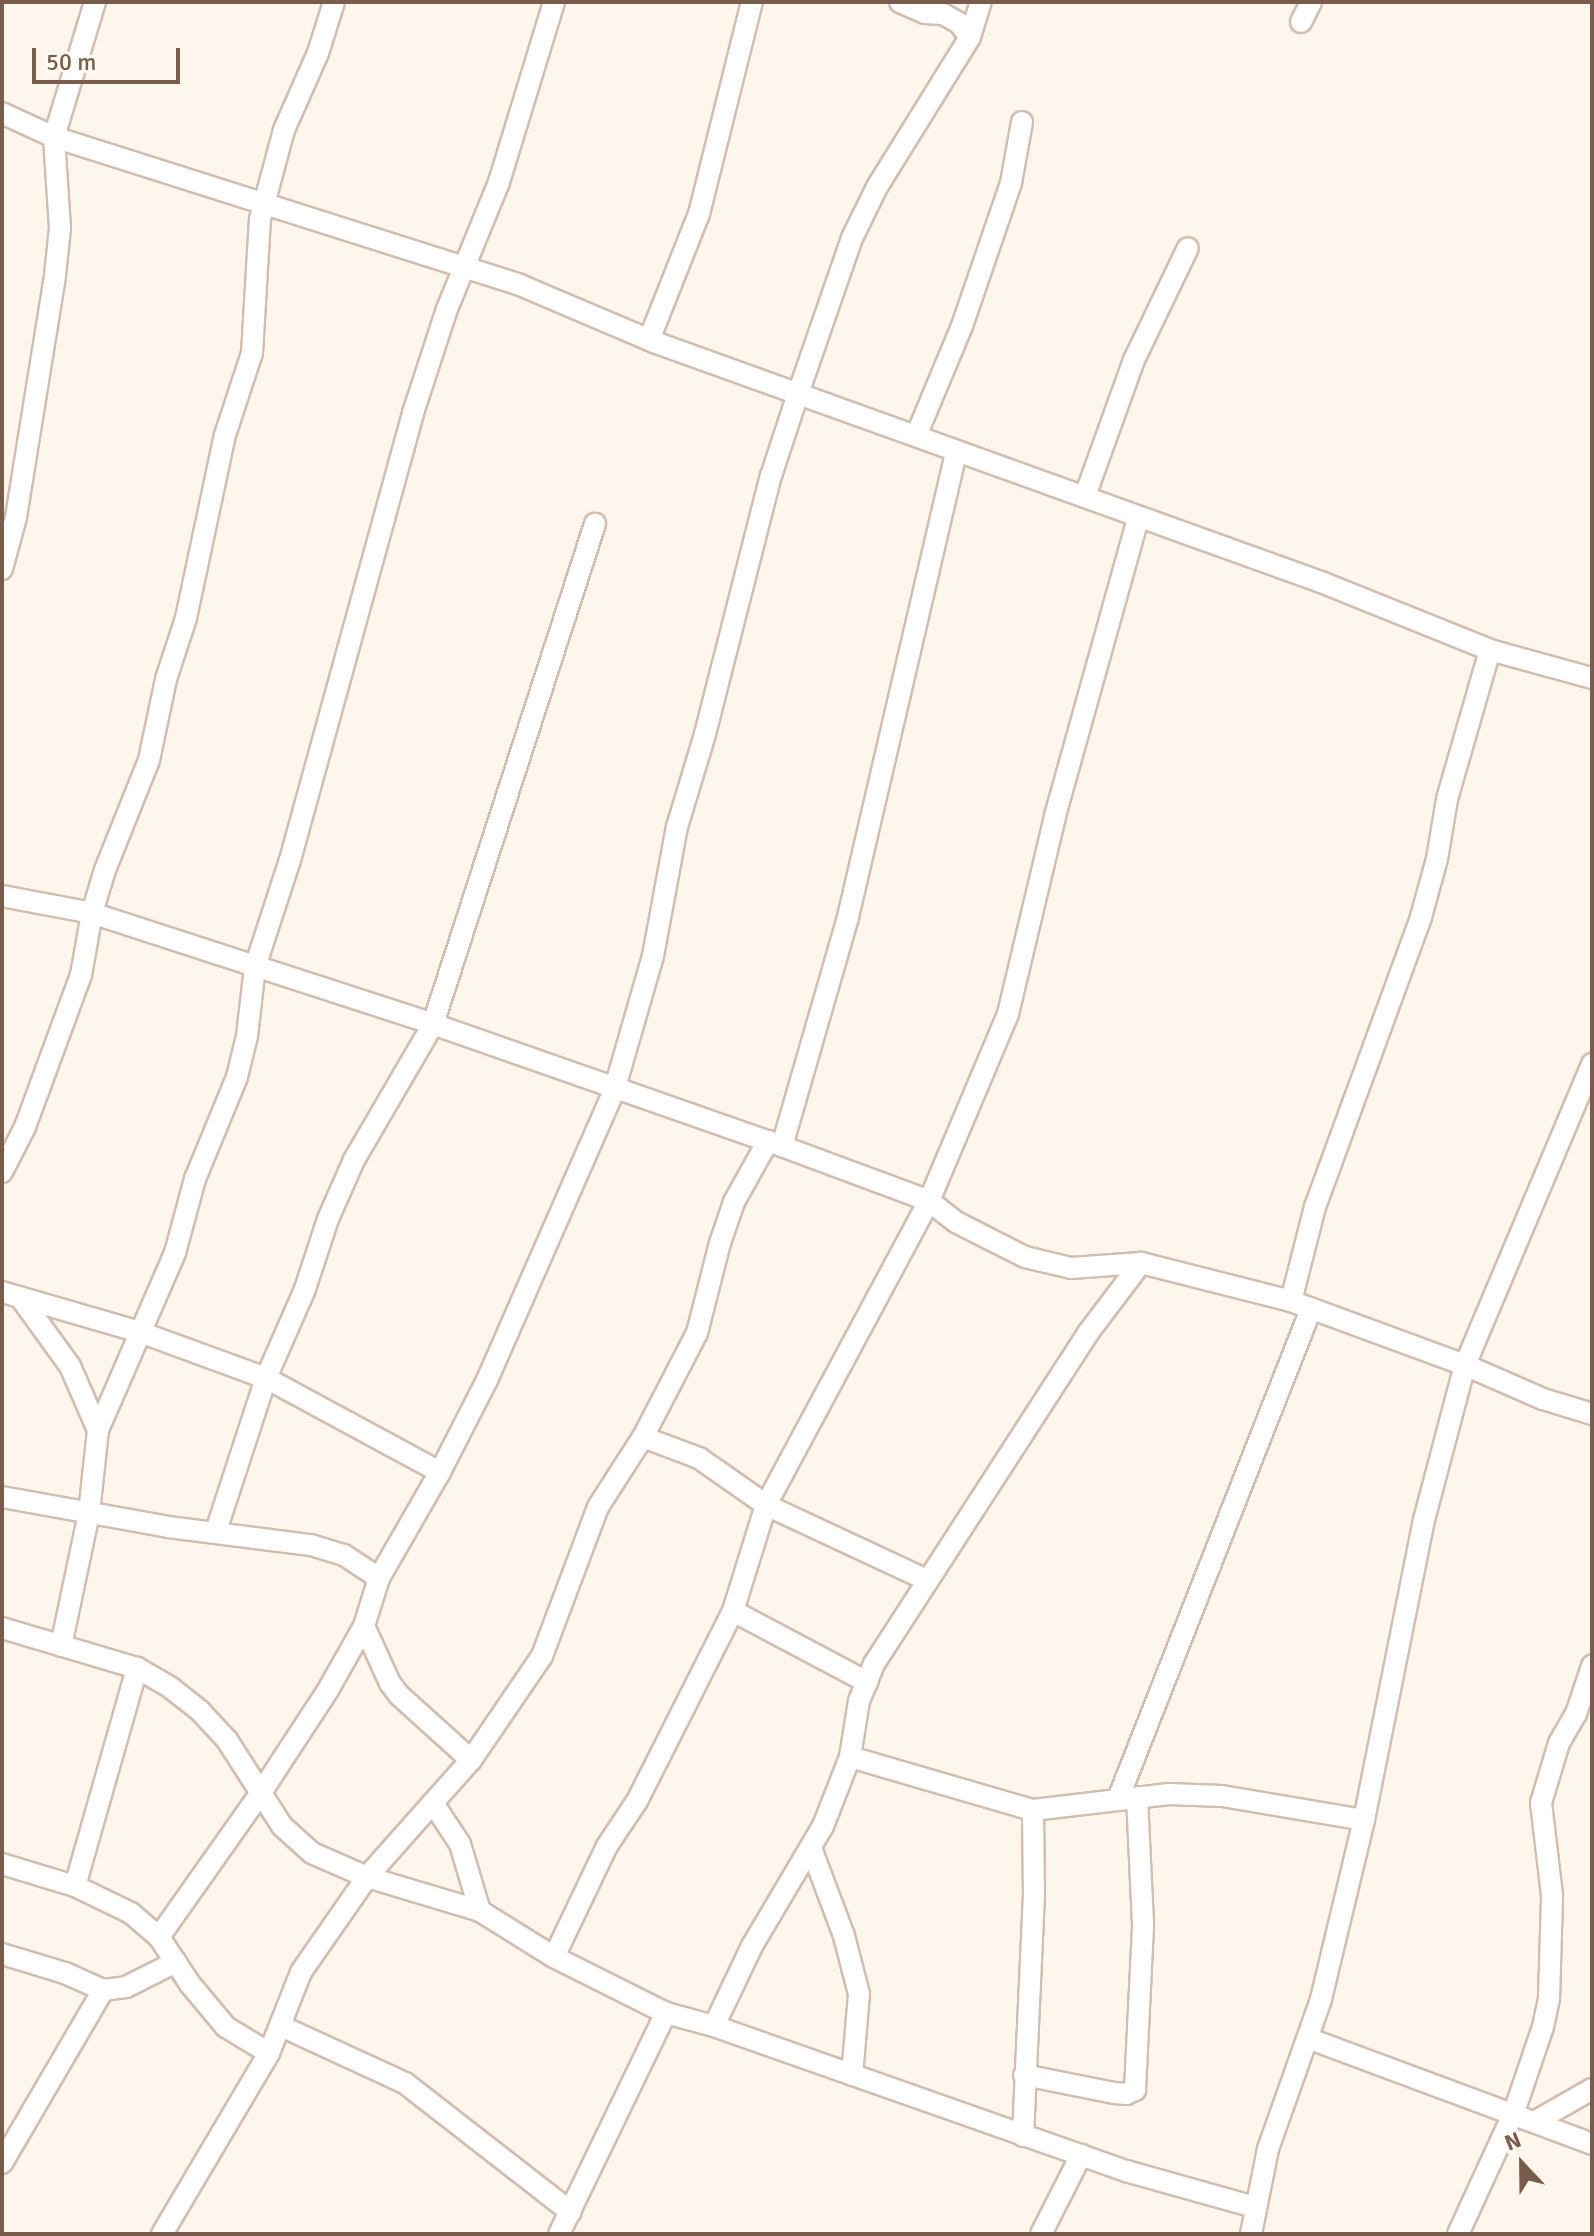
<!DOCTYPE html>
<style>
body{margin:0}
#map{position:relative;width:1594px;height:2236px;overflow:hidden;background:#fdf6ec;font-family:Signika,sans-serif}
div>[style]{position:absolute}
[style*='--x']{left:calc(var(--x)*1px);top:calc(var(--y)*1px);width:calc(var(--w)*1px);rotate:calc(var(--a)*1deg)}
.roads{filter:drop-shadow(2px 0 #d1beb0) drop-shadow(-2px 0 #d1beb0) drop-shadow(0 2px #d1beb0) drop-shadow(0 -2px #d1beb0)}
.minor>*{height:20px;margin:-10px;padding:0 10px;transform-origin:10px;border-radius:10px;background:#fff}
span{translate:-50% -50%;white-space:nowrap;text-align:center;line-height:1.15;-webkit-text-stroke:6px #fffaf3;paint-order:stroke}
.frame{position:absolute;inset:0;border:4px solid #7a5c4d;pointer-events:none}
.north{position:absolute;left:1482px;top:2124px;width:80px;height:80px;-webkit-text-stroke:6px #fffaf3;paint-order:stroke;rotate:338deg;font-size:22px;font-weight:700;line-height:32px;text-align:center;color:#7a5c4d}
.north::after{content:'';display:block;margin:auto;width:28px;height:36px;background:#7a5c4d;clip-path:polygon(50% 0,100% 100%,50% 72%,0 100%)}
.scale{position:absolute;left:32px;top:48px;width:148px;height:36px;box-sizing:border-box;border:4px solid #7a5c4d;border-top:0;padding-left:10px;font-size:24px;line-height:28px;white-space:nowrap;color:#7a5c4d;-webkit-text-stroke:6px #fffaf3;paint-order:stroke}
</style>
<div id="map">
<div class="roads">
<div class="minor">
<i style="--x:900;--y:2;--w:27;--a:24"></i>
<i style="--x:925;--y:13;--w:18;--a:3"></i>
<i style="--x:943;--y:14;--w:18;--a:29"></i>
<i style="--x:959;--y:23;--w:18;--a:52"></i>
<i style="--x:1301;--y:22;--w:22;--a:-63"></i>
<i style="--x:2;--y:113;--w:57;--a:24.8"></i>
<i style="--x:54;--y:137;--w:489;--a:17.6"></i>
<i style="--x:520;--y:285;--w:146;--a:23"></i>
<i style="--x:654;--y:342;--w:709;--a:19.79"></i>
<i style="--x:1321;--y:582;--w:182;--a:21.9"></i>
<i style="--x:1490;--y:650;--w:106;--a:15.4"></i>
<i style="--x:649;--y:340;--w:136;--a:-68.4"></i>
<i style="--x:699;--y:214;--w:219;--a:-76"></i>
<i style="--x:916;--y:436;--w:119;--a:-67.3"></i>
<i style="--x:962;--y:326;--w:151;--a:-71.1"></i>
<i style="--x:1011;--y:183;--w:62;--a:-79.8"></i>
<i style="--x:1085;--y:496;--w:145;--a:-70.2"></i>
<i style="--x:1134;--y:360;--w:124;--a:-64.3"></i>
<i style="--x:2;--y:569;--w:54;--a:-74.9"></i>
<i style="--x:16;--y:517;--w:245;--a:-80.8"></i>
<i style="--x:55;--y:275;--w:47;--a:-83.9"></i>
<i style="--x:60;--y:228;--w:91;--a:-93.8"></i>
<i style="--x:54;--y:137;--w:141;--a:-73.1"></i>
<i style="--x:2;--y:896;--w:92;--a:10.7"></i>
<i style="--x:92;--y:913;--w:359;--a:18"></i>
<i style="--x:433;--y:1024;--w:355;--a:19.3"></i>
<i style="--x:768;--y:1141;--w:172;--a:20.4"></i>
<i style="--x:929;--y:1201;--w:34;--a:38"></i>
<i style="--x:956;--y:1222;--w:77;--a:26.9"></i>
<i style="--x:1025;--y:1257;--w:47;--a:13.4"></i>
<i style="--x:1071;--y:1268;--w:70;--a:-4.1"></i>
<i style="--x:1141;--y:1263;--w:155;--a:14.2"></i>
<i style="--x:1291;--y:1301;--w:185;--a:20.2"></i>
<i style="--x:1465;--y:1365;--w:85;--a:23.6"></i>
<i style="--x:1543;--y:1399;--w:51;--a:17"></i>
<i style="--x:782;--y:1146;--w:238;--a:-73.9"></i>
<i style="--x:848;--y:917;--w:477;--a:-76.9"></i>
<i style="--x:2;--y:1172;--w:51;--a:-62.9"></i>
<i style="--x:25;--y:1127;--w:162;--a:-69.8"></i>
<i style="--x:81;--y:975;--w:63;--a:-79.9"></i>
<i style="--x:92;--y:913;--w:45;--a:-73.2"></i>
<i style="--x:105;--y:870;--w:118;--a:-68.2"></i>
<i style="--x:149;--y:760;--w:83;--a:-78.1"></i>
<i style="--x:166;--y:679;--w:64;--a:-71.8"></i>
<i style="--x:186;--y:618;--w:187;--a:-78"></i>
<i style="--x:225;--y:435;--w:86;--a:-71.8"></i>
<i style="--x:252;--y:353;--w:134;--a:-86.6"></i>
<i style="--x:260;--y:219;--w:92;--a:-74.9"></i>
<i style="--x:284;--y:130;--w:84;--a:-66.2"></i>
<i style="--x:318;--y:53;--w:53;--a:-72.6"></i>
<i style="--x:2;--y:1292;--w:144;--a:16.2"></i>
<i style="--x:140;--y:1332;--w:134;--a:20.1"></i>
<i style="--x:266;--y:1378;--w:198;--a:28.4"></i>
<i style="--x:20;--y:1297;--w:85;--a:54.1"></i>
<i style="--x:70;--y:1366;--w:70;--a:66.4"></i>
<i style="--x:1291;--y:1301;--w:97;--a:-75.7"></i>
<i style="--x:1315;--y:1207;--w:309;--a:-69.9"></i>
<i style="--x:1421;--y:917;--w:60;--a:-74.6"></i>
<i style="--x:1437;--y:859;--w:61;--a:-80.5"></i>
<i style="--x:1447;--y:799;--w:155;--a:-73.9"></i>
<i style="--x:643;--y:1437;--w:60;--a:20.6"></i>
<i style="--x:699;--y:1458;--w:82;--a:35"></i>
<i style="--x:766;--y:1505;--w:178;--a:25"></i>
<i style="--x:2;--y:1497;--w:169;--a:10.2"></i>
<i style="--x:168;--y:1527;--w:144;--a:7.2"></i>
<i style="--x:311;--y:1545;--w:34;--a:17"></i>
<i style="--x:344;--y:1555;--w:42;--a:33.3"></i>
<i style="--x:216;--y:1531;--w:161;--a:-71.9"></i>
<i style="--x:266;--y:1378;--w:97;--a:-66.3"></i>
<i style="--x:305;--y:1289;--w:74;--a:-71.8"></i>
<i style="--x:328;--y:1219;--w:64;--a:-66.2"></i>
<i style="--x:354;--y:1160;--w:157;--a:-59.8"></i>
<i style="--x:433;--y:1024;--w:526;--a:-72.05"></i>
<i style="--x:733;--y:1611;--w:152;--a:27.9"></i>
<i style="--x:364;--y:1626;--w:63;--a:65.5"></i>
<i style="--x:390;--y:1683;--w:15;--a:53"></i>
<i style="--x:399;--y:1695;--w:97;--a:42.1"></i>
<i style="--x:2;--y:1628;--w:141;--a:16.5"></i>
<i style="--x:137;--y:1668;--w:39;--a:30"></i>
<i style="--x:171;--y:1688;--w:37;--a:38"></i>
<i style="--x:200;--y:1711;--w:40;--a:47"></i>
<i style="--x:227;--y:1740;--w:102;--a:57.4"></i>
<i style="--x:282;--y:1826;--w:40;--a:42"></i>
<i style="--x:312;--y:1853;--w:60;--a:23.6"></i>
<i style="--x:367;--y:1877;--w:118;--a:16.7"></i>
<i style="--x:480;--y:1911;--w:87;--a:31.9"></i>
<i style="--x:554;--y:1957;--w:125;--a:26.6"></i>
<i style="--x:666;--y:2013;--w:50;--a:15.2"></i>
<i style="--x:714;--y:2026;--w:437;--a:19.4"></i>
<i style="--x:1126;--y:2171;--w:133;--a:15.7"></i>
<i style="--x:61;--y:1646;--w:136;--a:-78.1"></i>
<i style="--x:89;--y:1513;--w:83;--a:-83.8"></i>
<i style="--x:98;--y:1430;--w:193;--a:-66.5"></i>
<i style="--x:175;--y:1253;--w:77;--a:-74.9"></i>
<i style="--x:195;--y:1179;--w:110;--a:-67.6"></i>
<i style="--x:237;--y:1077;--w:42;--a:-76.3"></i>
<i style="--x:247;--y:1036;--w:69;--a:-83.4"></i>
<i style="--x:255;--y:967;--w:113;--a:-71.9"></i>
<i style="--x:290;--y:860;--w:464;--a:-74.6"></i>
<i style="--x:413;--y:413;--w:109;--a:-71.9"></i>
<i style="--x:447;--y:309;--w:137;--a:-67.7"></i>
<i style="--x:499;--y:182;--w:188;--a:-73"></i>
<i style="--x:850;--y:1757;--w:191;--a:16.2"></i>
<i style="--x:1118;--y:1799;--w:527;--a:-68.5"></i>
<i style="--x:433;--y:1803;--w:49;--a:56.6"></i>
<i style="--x:460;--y:1844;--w:70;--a:73.4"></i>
<i style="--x:811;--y:1848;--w:94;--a:69.4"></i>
<i style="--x:844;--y:1936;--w:60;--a:75.5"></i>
<i style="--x:859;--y:1994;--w:81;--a:94.9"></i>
<i style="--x:2;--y:1864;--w:76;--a:16.8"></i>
<i style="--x:75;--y:1886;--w:62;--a:25.7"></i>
<i style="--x:131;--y:1913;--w:37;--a:41"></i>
<i style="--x:159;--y:1937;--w:56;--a:56.6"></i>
<i style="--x:190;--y:1984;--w:56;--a:50.1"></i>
<i style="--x:226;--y:2027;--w:50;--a:31.2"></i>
<i style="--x:75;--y:1886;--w:227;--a:-74.1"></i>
<i style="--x:159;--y:1937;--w:175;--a:-54.8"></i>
<i style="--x:260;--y:1794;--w:124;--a:-56.8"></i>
<i style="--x:328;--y:1690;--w:73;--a:-60.6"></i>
<i style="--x:364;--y:1626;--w:50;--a:-72.6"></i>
<i style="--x:379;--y:1578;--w:122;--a:-60.1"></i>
<i style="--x:440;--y:1472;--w:103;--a:-62.9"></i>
<i style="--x:487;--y:1380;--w:316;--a:-66.3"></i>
<i style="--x:614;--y:1091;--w:141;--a:-73.9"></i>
<i style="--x:653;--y:956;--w:131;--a:-79.5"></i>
<i style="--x:677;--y:827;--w:97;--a:-73.2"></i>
<i style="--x:705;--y:734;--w:266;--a:-75.7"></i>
<i style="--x:771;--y:476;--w:89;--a:-71.8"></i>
<i style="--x:799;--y:391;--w:162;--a:-70.9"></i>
<i style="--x:852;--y:238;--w:57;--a:-63.9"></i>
<i style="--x:877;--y:187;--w:176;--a:-58.2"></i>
<i style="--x:970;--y:37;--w:37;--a:-73"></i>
<i style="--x:2;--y:1954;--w:66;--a:16.8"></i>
<i style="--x:65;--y:1973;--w:42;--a:24.1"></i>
<i style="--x:103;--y:1990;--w:23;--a:-7"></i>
<i style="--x:126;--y:1987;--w:56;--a:-26.6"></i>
<i style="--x:554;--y:1957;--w:123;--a:-64.5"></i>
<i style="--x:607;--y:1846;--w:54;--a:-56.3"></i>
<i style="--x:637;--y:1801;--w:213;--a:-63.2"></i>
<i style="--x:733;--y:1611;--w:111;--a:-72.7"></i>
<i style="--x:766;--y:1505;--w:345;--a:-61.8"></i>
<i style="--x:929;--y:1201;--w:203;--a:-67.1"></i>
<i style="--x:1008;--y:1014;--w:204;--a:-76.6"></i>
<i style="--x:1055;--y:816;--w:309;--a:-74.4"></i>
<i style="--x:281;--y:2026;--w:136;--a:24.7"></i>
<i style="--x:405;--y:2083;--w:210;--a:37.9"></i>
<i style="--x:714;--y:2026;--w:89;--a:-64.6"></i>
<i style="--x:752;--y:1946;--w:139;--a:-59.4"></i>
<i style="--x:823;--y:1826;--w:74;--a:-68.6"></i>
<i style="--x:850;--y:1757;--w:57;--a:-80.9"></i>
<i style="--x:859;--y:1701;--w:40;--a:-68"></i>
<i style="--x:874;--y:1664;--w:394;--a:-57.1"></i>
<i style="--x:1088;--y:1333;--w:88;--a:-52.9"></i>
<i style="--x:1310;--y:2039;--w:301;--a:20.4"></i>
<i style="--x:1024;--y:2075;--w:92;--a:11.3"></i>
<i style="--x:1114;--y:2093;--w:12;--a:5"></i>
<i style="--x:1126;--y:2094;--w:10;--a:-24"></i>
<i style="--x:1135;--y:2090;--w:166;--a:-87.2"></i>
<i style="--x:1143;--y:1924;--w:127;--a:-92.7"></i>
<i style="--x:1536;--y:2121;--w:64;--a:-29.7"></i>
<i style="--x:1023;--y:2136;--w:242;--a:-87.4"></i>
<i style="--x:1034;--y:1894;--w:84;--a:-90.7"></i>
<i style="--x:1033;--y:1810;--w:137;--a:-6.7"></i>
<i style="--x:1169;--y:1794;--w:53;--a:2.2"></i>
<i style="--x:1222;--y:1796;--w:144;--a:9.6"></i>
<i style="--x:2;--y:2163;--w:200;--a:-59.7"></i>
<i style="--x:162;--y:2234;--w:210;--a:-59.4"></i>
<i style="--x:269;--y:2053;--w:87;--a:-68.4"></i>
<i style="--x:301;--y:1972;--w:116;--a:-55.2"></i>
<i style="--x:367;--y:1877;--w:157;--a:-48.4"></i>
<i style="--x:471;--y:1760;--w:126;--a:-55.7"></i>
<i style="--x:542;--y:1656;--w:159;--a:-69.4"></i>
<i style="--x:598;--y:1507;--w:83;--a:-57.3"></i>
<i style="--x:643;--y:1437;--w:117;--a:-62.6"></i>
<i style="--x:697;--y:1333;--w:93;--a:-75.7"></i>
<i style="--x:720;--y:1243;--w:43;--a:-71.1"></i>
<i style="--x:734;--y:1202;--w:70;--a:-60.9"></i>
<i style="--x:559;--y:2234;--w:246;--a:-64.2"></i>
<i style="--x:1041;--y:2234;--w:89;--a:-63.1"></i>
<i style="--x:1251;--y:2234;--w:87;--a:-78.7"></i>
<i style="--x:1268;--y:2149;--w:159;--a:-70.5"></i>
<i style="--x:1321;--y:1999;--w:184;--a:-76.5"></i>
<i style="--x:1364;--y:1820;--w:306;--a:-78.7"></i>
<i style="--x:1424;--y:1520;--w:160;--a:-75.2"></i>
<i style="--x:1465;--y:1365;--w:327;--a:-67.1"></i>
<i style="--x:1458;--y:2234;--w:134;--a:-65.3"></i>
<i style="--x:1514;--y:2112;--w:90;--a:-71.2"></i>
<i style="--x:1543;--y:2027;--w:29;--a:-78"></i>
<i style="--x:1549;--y:1999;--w:104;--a:-88.3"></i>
<i style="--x:1552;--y:1895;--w:93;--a:-96.8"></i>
<i style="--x:1541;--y:1803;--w:63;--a:-73.3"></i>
<i style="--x:1559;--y:1743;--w:34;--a:-60"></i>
<i style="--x:1576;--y:1714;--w:51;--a:-71.6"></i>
</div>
</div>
<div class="frame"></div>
<div class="north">N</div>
<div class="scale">50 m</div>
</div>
